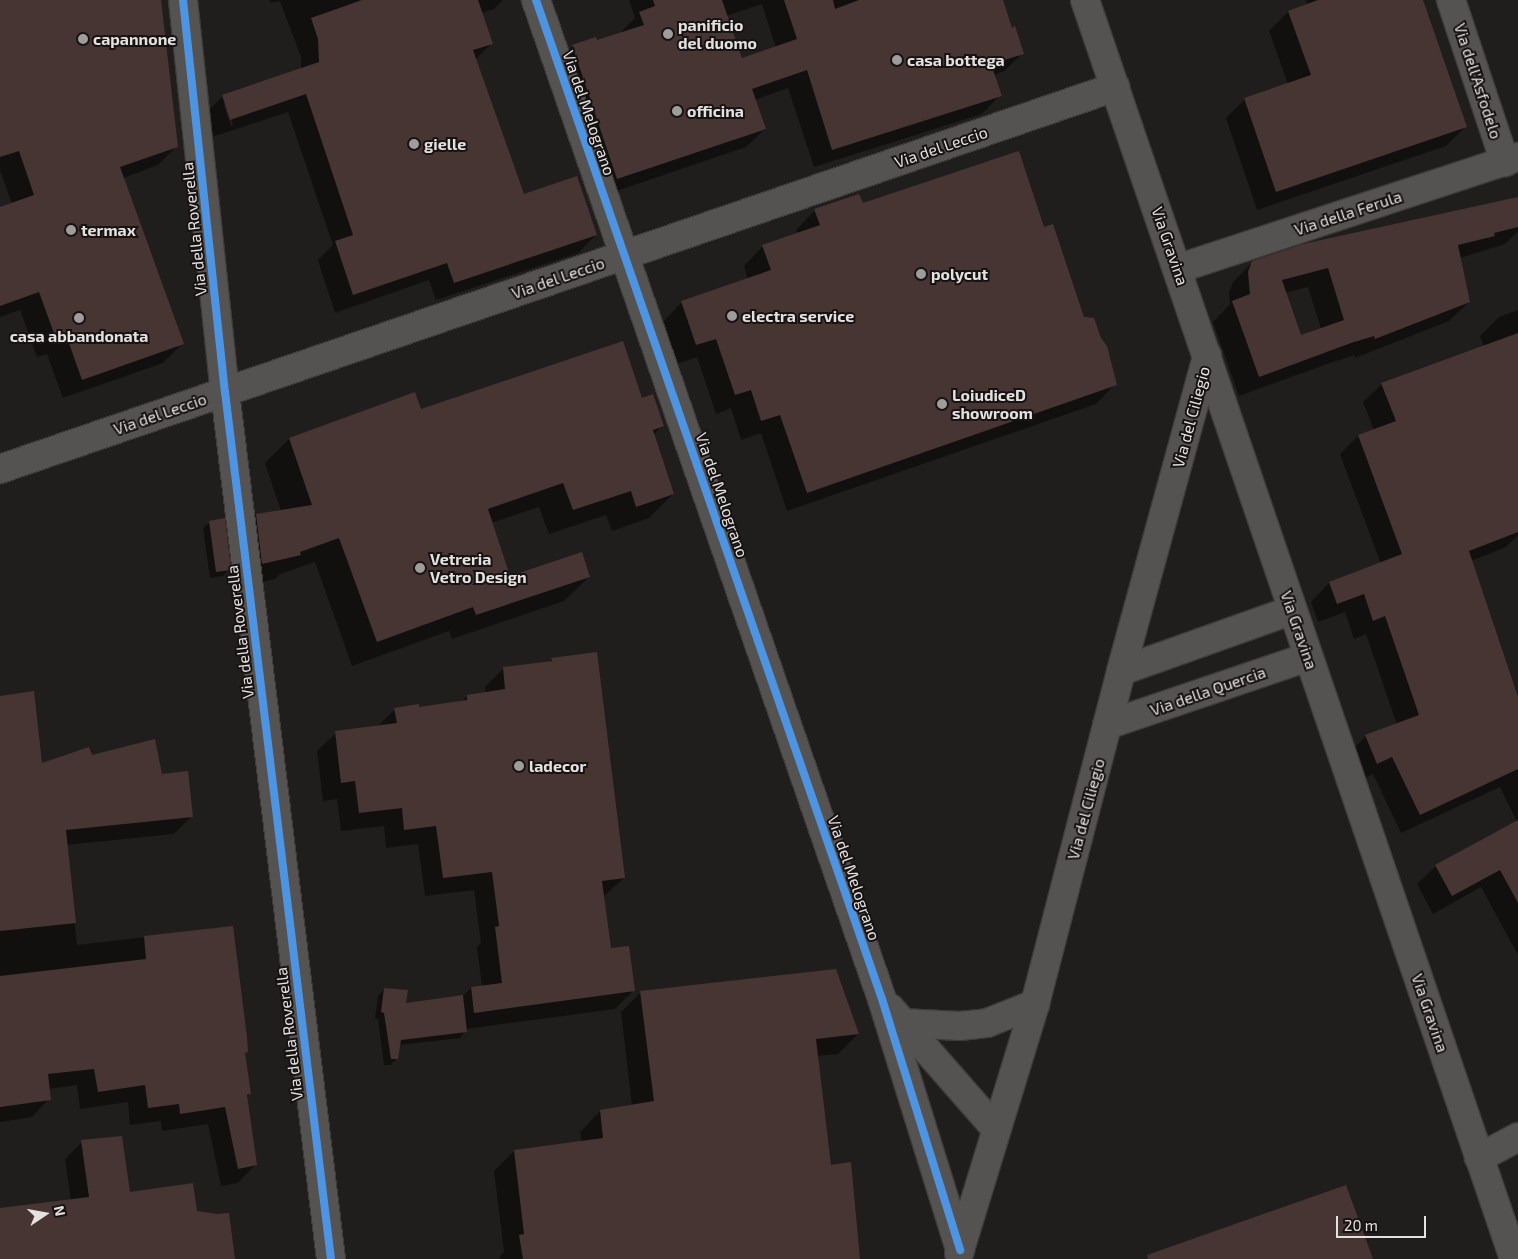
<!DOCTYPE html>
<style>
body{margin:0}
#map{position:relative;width:1518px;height:1259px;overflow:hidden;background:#201e1d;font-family:"Exo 2",sans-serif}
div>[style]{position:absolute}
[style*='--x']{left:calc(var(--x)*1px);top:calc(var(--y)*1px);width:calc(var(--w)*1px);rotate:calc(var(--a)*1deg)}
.shadow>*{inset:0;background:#0007}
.building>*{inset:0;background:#473534}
.roads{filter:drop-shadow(1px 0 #3e3b3a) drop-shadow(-1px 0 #3e3b3a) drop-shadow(0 1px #3e3b3a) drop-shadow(0 -1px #3e3b3a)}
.minor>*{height:28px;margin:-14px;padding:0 14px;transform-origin:14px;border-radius:14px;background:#555252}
.secondary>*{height:28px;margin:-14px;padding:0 14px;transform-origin:14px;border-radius:14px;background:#555252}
.cycleway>*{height:8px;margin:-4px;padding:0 4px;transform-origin:4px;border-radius:4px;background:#4d94e3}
.dots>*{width:14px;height:14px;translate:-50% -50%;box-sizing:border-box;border:2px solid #181313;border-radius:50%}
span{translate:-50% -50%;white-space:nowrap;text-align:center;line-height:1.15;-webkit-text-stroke:4px #181313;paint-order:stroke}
.poi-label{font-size:16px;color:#e4e1e0;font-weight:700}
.left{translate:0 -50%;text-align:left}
.street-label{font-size:16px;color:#e4e1e0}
.north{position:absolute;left:20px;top:1189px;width:50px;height:50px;-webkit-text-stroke:4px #181313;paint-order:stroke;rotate:78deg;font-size:14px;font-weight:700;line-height:20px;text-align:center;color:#e4e1e0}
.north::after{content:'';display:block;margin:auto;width:18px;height:22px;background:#e4e1e0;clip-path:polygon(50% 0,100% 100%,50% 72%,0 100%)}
.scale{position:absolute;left:1336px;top:1216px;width:90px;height:22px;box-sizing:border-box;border:2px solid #e4e1e0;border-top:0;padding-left:6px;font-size:15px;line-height:18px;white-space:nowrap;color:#e4e1e0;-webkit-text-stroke:4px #181313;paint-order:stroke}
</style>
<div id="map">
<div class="shadow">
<i style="clip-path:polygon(0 0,160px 0,177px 146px,158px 165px,123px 178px,182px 344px,163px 363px,63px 398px,47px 354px,37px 357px,20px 310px,0 317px,0 208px,12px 204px,0 170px)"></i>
<i style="clip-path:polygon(evenodd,270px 0,503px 0,494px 9px,481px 13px,491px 44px,475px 60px,523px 195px,596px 235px,578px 253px,436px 300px,429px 280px,335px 313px,318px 260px,333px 245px,288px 112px,212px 137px,205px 114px,223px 96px,301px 70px,301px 57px,280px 1px,270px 3px,270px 0,224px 105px,227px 105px,233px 125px,231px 126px,224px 105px)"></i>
<i style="clip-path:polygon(evenodd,629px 0,1001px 0,1011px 29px,1023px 53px,1004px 71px,994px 75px,1000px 95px,982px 114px,814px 167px,788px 88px,755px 100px,765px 129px,746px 147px,599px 197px,555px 64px,573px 46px,596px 42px,622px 33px,622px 31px,635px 18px,629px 0,762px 4px,776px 48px,741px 60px,726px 16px,762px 4px)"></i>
<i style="clip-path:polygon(1306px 0,1422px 0,1465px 127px,1446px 146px,1257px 210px,1226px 118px,1245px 99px,1288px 84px,1269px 31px,1288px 12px,1308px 5px)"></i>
<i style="clip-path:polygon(evenodd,1518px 202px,1518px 231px,1505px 244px,1460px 258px,1469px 302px,1449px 321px,1355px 358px,1355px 355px,1330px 363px,1239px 396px,1213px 322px,1230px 304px,1229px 292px,1233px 282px,1253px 262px,1518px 202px,1308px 287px,1321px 329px,1300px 337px,1285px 293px,1308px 287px)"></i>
<i style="clip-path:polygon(862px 205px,1043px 229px,1115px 384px,1096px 404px,787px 511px,761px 433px,741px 440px,731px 408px,716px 414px,697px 357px,677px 364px,663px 322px,682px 302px,748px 279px,744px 266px,763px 246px,798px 234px,796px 230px,815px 210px)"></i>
<i style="clip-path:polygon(1518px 310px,1518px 535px,1506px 547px,1471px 561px,1518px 701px,1518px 955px,1481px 887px,1433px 914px,1417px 884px,1436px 866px,1517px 822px,1500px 787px,1401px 833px,1373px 774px,1358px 782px,1347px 755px,1366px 736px,1397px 725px,1366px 634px,1354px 639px,1345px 612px,1318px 622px,1311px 602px,1329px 583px,1381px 564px,1340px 454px,1358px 436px,1374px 430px,1363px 402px,1382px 384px,1484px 347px,1480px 336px,1499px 317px)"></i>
<i style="clip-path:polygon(414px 394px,420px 410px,641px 400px,662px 426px,653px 435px,673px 494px,649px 518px,612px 531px,606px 515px,549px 534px,539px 507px,491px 523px,509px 577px,589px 577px,564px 601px,452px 639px,449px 631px,352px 666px,315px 562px,280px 574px,275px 579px,238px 588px,232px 539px,256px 515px,281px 511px,265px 463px,289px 439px)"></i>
<i style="clip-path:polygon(210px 522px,230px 569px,223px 576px,210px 578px,203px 528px)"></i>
<i style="clip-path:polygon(552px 659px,624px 878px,603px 897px,610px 950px,633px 991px,615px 1009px,466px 1029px,460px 1038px,399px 1045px,397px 1059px,390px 1065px,384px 1065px,378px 1019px,375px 1018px,378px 996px,384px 989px,404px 1004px,463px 996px,471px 988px,482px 986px,477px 947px,481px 943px,474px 890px,425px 896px,418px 844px,386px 848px,384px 826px,341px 831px,337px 799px,323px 801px,317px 751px,336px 733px,377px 727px,395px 709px,418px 709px,461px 703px,467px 696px,486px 693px,485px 687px,504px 668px,548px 663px)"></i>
<i style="clip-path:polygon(0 698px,41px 765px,91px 757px,161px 776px,191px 817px,174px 834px,66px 845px,77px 945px,232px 927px,247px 1052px,244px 1054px,250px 1094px,246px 1098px,255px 1165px,238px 1183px,221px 1186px,208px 1124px,162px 1131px,161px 1121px,130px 1125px,128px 1102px,80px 1109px,77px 1085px,48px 1089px,49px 1099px,32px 1117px,0 1122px)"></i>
<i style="clip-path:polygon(641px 992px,858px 1034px,838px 1054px,817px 1056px,830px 1166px,859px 1259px,500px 1259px,500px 1256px,504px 1252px,494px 1171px,514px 1151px,582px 1143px,580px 1132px,600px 1111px,632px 1106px,621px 1012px)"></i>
<i style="clip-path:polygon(82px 1142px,128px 1193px,196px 1213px,234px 1259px,0 1259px,0 1209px,71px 1201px,65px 1159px)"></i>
</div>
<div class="building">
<i style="clip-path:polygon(0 0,161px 0,178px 147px,120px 167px,184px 344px,82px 380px,66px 335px,56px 339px,39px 292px,0 306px,0 207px,34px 195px,19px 151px,0 157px)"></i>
<i style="clip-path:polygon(362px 0,478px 0,493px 44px,473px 50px,524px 194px,577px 176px,597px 235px,454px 283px,447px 263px,353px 295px,335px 241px,353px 235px,306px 94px,230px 120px,222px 95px,319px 62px,318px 39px,311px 18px)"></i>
<i style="clip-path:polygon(653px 0,722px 0,742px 58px,797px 39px,784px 0,833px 0,835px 9px,859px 0,1003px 0,1012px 28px,1015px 26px,1024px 54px,991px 64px,1002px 96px,832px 150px,807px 70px,752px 89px,766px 129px,617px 179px,572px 45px,596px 37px,597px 40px,644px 25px,639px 12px,655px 6px)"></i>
<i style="clip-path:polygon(1318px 0,1423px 0,1467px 127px,1276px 192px,1244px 98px,1311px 75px,1288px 11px)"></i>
<i style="clip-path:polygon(1019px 151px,1044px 227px,1053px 224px,1084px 317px,1094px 318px,1101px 338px,1107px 346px,1117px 385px,807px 493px,780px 415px,761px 421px,751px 390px,735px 395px,716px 339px,696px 345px,681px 301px,771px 270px,762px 245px,820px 225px,814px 209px,859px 194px,863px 203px)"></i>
<i style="clip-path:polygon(evenodd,1518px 197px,1518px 227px,1494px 233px,1495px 236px,1458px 245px,1470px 302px,1375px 339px,1374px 336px,1351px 343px,1259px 377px,1232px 301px,1250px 294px,1248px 272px,1252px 261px,1303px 244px,1518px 197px,1328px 268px,1344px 320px,1301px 335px,1282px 280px,1328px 268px)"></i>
<i style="clip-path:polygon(1518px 333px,1518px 532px,1469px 551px,1518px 697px,1518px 769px,1420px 815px,1392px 757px,1377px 764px,1365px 735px,1419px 715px,1385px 616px,1373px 621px,1364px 594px,1337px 604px,1329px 582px,1402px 554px,1358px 435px,1396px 421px,1381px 383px)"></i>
<i style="clip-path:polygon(623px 341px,642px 398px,653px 394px,664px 426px,653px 430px,674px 494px,636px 507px,631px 491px,573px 510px,563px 483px,488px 509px,510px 576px,582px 552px,590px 577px,476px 615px,473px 607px,377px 642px,339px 538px,300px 552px,301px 555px,262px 564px,256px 514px,312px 505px,289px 438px,415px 392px,421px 409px)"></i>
<i style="clip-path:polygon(225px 518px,231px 570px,216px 572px,209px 521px)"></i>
<i style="clip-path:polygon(597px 652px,625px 878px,602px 881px,611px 948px,629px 946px,635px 991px,474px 1013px,471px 987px,502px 983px,495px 927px,499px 926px,492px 872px,443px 878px,436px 826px,404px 830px,402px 808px,359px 813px,355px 781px,341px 783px,335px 731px,397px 723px,394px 708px,419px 704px,419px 707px,467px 700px,467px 695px,505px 689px,503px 667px,552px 661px,551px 658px)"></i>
<i style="clip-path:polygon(34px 691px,42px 763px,89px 747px,92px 755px,155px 739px,162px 774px,188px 771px,193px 817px,66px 830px,76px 923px,0 931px,0 696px)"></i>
<i style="clip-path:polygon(1518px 820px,1518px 903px,1500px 870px,1452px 896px,1435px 865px)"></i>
<i style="clip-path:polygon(233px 926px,247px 1037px,248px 1052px,245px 1053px,251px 1094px,247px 1095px,257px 1165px,238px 1169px,225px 1107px,180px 1114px,179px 1104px,148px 1108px,145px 1085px,98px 1092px,94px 1069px,48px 1074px,51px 1100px,0 1107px,0 976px,146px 959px,144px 936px)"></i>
<i style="clip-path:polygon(836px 969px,859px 1034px,816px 1039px,831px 1165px,851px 1162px,860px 1259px,523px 1259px,519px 1235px,524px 1234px,514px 1150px,603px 1138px,600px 1110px,654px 1101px,640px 991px)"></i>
<i style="clip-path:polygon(384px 988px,408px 990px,406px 1003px,463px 995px,467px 1032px,401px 1040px,398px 1059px,391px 1059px,384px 1013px,381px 1012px)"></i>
<i style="clip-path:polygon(122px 1136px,130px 1192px,193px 1183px,197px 1211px,217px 1214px,229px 1213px,235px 1259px,0 1259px,0 1208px,89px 1197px,81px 1140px)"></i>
<i style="clip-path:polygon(1346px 1185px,1373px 1259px,1148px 1259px,1147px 1255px)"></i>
</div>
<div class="roads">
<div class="minor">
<i style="--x:183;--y:0;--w:394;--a:83.9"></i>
<i style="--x:225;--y:392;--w:873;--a:83.03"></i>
<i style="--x:536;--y:0;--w:1057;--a:70.9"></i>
<i style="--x:882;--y:999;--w:263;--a:72.7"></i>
<i style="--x:1451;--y:0;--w:171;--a:71.6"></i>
<i style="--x:1177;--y:269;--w:359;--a:-18.2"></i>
<i style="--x:0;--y:469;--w:1179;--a:-18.91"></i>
<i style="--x:1121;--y:671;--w:182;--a:-19.6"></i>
<i style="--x:1107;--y:725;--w:212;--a:-18.7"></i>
<i style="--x:890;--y:1008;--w:161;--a:48.8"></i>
<i style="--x:902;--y:1023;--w:58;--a:3"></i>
<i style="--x:960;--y:1026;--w:27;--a:-6"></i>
<i style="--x:987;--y:1023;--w:52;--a:-21.6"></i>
<i style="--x:1479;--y:1158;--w:44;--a:-28.3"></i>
<i style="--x:959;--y:1253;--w:260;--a:-73"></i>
<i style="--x:1035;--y:1004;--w:344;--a:-75.5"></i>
<i style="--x:1121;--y:671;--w:327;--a:-74.7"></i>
</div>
<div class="secondary">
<i style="--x:1085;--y:0;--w:1330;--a:71.18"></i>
</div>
</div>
<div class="cycleway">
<i style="--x:183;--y:0;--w:394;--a:83.9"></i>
<i style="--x:225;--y:392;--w:873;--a:83.03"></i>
<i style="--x:536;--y:0;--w:1057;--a:70.9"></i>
<i style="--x:882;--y:999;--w:263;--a:72.7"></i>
</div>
<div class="dots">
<i style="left:668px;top:34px;background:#9f9d9c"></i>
<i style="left:83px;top:39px;background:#9f9d9c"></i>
<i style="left:897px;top:60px;background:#9f9d9c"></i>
<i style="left:677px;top:111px;background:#9f9d9c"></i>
<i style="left:414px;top:144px;background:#9f9d9c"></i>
<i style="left:71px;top:230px;background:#9f9d9c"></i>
<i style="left:921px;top:274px;background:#9f9d9c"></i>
<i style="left:732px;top:316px;background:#9f9d9c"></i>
<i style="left:79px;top:318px;background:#9f9d9c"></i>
<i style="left:942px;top:404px;background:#9f9d9c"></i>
<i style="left:420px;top:568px;background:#9f9d9c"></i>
<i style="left:519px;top:766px;background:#9f9d9c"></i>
</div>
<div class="poi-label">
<span class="left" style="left:678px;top:34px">panificio<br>del duomo</span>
<span class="left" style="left:93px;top:39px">capannone</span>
<span class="left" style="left:907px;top:60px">casa bottega</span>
<span class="left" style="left:687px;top:111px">officina</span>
<span class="left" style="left:424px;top:144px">gielle</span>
<span class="left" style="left:81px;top:230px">termax</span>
<span class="left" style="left:931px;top:274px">polycut</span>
<span class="left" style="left:742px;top:316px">electra service</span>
<span style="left:79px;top:336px">casa abbandonata</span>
<span class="left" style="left:952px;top:404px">LoiudiceD<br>showroom</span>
<span class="left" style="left:430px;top:568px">Vetreria<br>Vetro Design</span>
<span class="left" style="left:529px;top:766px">ladecor</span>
</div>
<div class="street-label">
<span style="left:1478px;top:81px;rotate:72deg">Via dell'Asfodelo</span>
<span style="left:589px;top:113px;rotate:71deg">Via del Melograno</span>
<span style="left:941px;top:147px;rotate:-19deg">Via del Leccio</span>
<span style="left:1348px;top:213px;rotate:-18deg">Via della Ferula</span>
<span style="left:194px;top:229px;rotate:-96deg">Via della Roverella</span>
<span style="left:1170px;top:246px;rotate:71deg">Via Gravina</span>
<span style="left:558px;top:278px;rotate:-19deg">Via del Leccio</span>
<span style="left:160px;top:414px;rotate:-19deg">Via del Leccio</span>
<span style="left:1191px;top:417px;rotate:-75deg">Via del Ciliegio</span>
<span style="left:722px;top:495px;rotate:71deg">Via del Melograno</span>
<span style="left:1299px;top:630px;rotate:71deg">Via Gravina</span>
<span style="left:240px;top:632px;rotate:-97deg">Via della Roverella</span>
<span style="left:1208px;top:691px;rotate:-19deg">Via della Quercia</span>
<span style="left:1086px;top:809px;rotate:-75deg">Via del Ciliegio</span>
<span style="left:854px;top:878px;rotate:71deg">Via del Melograno</span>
<span style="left:1430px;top:1013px;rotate:71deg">Via Gravina</span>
<span style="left:289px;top:1034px;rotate:-97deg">Via della Roverella</span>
</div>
<div class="north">N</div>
<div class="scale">20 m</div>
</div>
